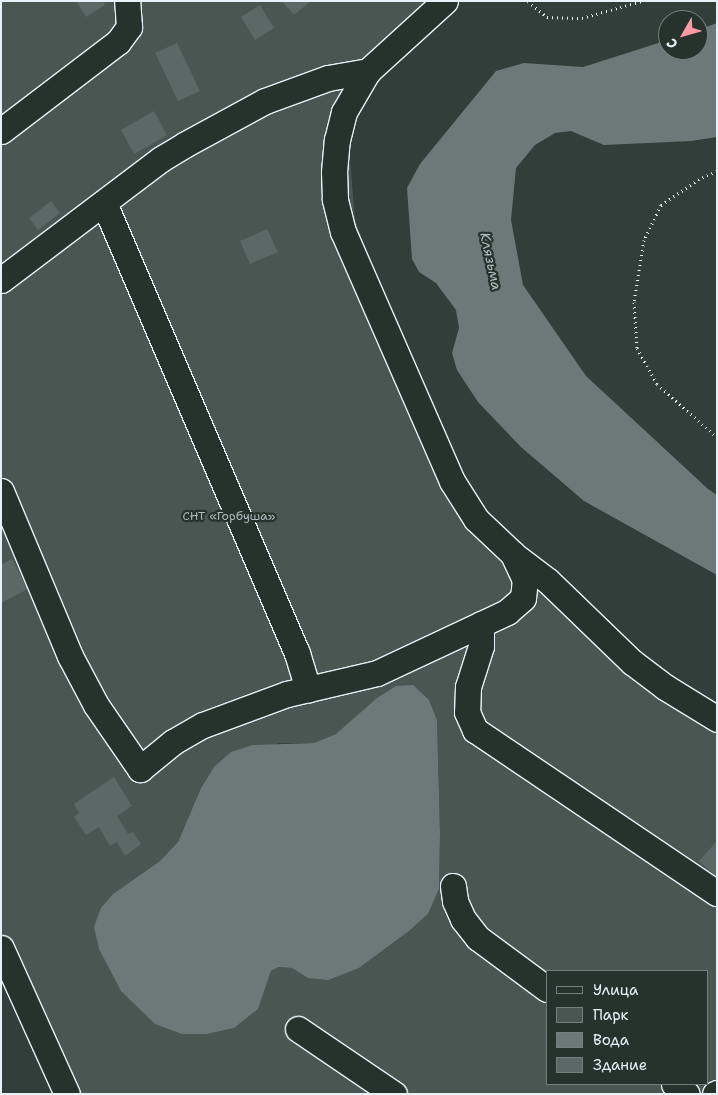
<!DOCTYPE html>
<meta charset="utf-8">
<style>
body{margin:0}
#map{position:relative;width:718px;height:1095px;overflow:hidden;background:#323e39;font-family:"Shantell Sans",sans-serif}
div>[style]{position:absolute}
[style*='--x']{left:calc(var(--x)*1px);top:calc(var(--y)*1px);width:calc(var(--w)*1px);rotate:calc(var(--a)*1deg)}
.green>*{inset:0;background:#495651}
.water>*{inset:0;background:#6d7978}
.building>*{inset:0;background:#5c6865}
.path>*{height:3px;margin-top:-1.5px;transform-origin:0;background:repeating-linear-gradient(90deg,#e8f1f8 0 1px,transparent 0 5px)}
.roads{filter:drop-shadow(1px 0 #e8f1f8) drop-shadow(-1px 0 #e8f1f8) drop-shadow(0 1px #e8f1f8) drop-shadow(0 -1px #e8f1f8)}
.minor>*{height:25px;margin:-12.5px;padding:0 12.5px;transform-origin:12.5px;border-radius:12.5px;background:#26332d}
span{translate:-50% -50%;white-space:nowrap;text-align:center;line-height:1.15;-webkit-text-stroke:4.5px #26332d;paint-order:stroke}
.park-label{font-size:12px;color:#b0bbbe}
.water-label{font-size:14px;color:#b1bbbe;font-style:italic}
.frame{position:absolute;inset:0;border:2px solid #e8f1f8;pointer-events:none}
.legend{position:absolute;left:546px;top:970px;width:162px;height:115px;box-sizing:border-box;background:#26332d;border:1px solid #747f7e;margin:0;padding:6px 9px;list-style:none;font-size:15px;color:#e8f1f8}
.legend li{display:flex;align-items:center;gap:10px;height:25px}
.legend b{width:25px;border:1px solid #747f7e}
.north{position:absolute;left:658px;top:10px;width:50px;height:50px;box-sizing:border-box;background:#26332d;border:1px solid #747f7e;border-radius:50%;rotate:232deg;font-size:14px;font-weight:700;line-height:20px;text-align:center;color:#e8f1f8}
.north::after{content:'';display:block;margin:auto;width:18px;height:22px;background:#ff9aa2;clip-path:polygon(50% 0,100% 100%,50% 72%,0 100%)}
</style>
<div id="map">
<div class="green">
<i style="clip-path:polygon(evenodd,1px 1px,433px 1px,445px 18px,386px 63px,354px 121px,349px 147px,355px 219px,382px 295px,457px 469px,476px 502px,617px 634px,664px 673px,717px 704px,717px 1094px,55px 1094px,1px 976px,1px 1px,429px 700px,437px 720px,440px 833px,439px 889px,428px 914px,409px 931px,359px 968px,308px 978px,292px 968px,279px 967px,271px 971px,258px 1009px,234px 1028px,207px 1034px,113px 894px,160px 861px,178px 842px,201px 788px,214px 767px,279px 743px,314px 743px,336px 734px,356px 718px,429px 700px,1px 1px,547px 971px,707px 971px,707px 1084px,547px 1084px,547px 971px)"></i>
</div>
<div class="water">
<i style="clip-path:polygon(717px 23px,717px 137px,691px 141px,604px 145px,571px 131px,555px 133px,535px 145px,516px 168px,511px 220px,523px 285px,586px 376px,708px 489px,717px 495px,717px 575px,584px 501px,521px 447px,478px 402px,457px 370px,452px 353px,459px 328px,456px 310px,436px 283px,419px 272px,412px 259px,407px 188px,420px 164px,496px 71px,524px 63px,583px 67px,668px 40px,668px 50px,698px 50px,698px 30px)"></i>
<i style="clip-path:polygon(413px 685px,429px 700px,437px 720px,440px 833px,439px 889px,428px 914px,409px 931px,359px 968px,328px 980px,308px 978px,292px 968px,279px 967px,271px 971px,258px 1009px,234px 1028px,207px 1034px,182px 1034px,155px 1024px,121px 991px,99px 949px,94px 927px,101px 908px,113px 894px,160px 861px,178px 842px,201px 788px,214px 767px,231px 752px,253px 745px,314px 743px,336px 734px,377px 698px,396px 686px)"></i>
</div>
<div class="building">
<i style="clip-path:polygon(76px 1px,103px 1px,105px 5px,86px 17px)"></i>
<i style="clip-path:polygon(282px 1px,311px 1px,294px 15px)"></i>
<i style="clip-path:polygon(260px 5px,274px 28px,255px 40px,241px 17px)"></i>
<i style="clip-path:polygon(177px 43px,200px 91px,178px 101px,155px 53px)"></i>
<i style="clip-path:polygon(154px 111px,167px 135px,134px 154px,121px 130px)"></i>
<i style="clip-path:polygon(51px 201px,60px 213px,38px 230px,29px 218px)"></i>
<i style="clip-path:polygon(267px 229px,278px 252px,250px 264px,240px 241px)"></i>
<i style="clip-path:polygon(12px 559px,28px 589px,1px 603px,1px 565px)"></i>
<i style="clip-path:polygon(114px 777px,132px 806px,117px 816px,128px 834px,133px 832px,141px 844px,125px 856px,117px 842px,110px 846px,99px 827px,86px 835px,74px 817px,79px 813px,74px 804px)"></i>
<i style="clip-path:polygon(717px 841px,717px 877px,699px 861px)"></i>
</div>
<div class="path">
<i style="--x:528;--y:1;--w:25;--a:40"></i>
<i style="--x:547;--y:17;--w:35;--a:2"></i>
<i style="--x:582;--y:18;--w:62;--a:-15.8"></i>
<i style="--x:717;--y:171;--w:20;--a:156"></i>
<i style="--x:699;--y:179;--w:46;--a:145.6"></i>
<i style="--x:661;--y:205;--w:39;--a:116"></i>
<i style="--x:644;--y:240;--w:63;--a:99.2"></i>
<i style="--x:634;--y:302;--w:46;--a:86.3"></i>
<i style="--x:637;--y:348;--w:41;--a:60.9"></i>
<i style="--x:657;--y:384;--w:80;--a:41.5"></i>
</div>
<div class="roads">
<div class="minor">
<i style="--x:1;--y:131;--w:147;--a:-37.3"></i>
<i style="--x:118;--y:42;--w:19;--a:-54"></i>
<i style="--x:129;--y:27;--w:26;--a:-94"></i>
<i style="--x:104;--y:203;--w:490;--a:66.8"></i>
<i style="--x:297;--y:653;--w:38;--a:73"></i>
<i style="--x:1;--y:280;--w:201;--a:-37.1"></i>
<i style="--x:161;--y:159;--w:27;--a:-31"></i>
<i style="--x:184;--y:145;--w:92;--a:-28.5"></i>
<i style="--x:265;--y:101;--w:67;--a:-20.1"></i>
<i style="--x:328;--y:78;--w:41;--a:-9.9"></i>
<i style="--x:1;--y:491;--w:179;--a:67.3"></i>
<i style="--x:70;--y:656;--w:55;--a:62"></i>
<i style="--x:96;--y:705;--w:78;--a:55.5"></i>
<i style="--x:140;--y:769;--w:43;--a:-39.3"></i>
<i style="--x:173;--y:742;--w:34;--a:-30"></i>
<i style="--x:203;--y:725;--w:90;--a:-20.3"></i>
<i style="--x:287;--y:694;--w:92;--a:-13.1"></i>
<i style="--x:377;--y:673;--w:144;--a:-25.1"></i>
<i style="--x:507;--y:612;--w:21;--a:-41"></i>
<i style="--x:523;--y:598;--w:18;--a:-84"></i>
<i style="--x:525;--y:580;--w:29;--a:-115"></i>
<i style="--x:513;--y:554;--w:51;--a:-136.6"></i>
<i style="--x:476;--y:519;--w:45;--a:-122.3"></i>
<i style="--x:452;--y:481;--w:272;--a:-113.6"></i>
<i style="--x:343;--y:232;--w:34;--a:-104"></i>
<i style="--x:335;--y:199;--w:27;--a:-92"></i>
<i style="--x:334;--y:172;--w:32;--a:-85"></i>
<i style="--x:337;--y:140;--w:29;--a:-76"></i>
<i style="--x:344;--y:112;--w:48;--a:-59.7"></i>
<i style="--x:368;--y:71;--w:104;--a:-42.3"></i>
<i style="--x:515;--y:556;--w:41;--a:37.1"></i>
<i style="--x:548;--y:581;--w:117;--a:44"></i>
<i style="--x:632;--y:662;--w:41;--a:37.1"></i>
<i style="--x:665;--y:687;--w:61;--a:31.6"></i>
<i style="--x:481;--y:624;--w:22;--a:90"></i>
<i style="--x:481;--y:646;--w:43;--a:107.6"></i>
<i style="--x:468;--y:687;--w:25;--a:92"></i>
<i style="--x:467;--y:712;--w:20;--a:66"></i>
<i style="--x:475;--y:730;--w:292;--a:34"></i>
<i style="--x:453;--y:886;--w:15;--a:82"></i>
<i style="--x:455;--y:901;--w:20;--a:66"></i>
<i style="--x:463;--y:919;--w:24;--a:52"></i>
<i style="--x:478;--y:938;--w:86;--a:36.5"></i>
<i style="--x:1;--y:948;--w:160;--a:65.7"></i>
<i style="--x:298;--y:1029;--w:116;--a:34.1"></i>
<i style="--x:674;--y:1084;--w:16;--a:38"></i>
<i style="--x:715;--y:1094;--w:2;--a:-27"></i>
</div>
</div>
<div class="park-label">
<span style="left:229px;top:517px">СНТ «Горбуша»</span>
</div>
<div class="water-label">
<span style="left:491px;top:261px;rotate:78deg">Клязьма</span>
</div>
<div class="frame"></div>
<ul class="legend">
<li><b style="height:6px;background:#26332d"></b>Улица</li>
<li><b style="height:14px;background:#495651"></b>Парк</li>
<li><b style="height:14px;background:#6d7978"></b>Вода</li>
<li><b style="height:14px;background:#5c6865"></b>Здание</li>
</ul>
<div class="north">С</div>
</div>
